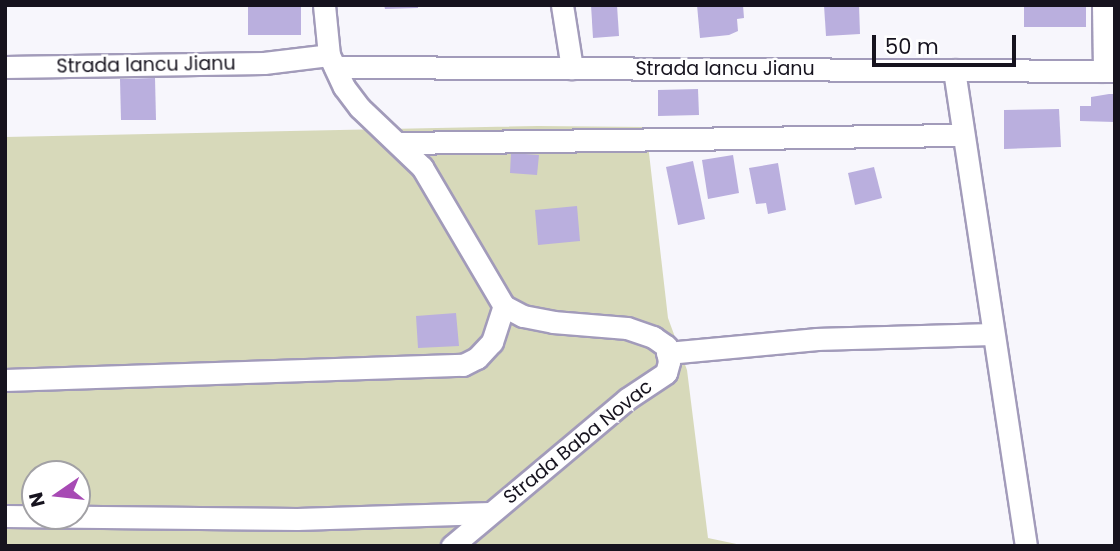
<!DOCTYPE html>
<style>
body{margin:0}
#map{position:relative;width:1120px;height:551px;overflow:hidden;background:#f7f6fc;font-family:Poppins,sans-serif}
div>[style]{position:absolute}
[style*='--x']{left:calc(var(--x)*1px);top:calc(var(--y)*1px);width:calc(var(--w)*1px);rotate:calc(var(--a)*1deg)}
.green>*{inset:0;background:#d7d9ba}
.building>*{inset:0;background:#baafde}
.roads{filter:drop-shadow(2px 0 #a29bba) drop-shadow(-2px 0 #a29bba) drop-shadow(0 2px #a29bba) drop-shadow(0 -2px #a29bba)}
.street>*{height:21px;margin:-10.5px;padding:0 10.5px;transform-origin:10.5px;border-radius:10.5px;background:#fff}
span{translate:-50% -50%;white-space:nowrap;text-align:center;line-height:1.15;-webkit-text-stroke:5px #fff;paint-order:stroke}
.street-label{font-size:19px;color:#16131e}
.frame{position:absolute;inset:0;border:7px solid #16131e;pointer-events:none}
.north{position:absolute;left:21px;top:460px;width:70px;height:70px;box-sizing:border-box;background:#fff;border:2px solid #a2a1a5;border-radius:50%;rotate:256deg;font-size:19px;font-weight:700;line-height:28px;text-align:center;color:#16131e}
.north::after{content:'';display:block;margin:auto;width:24px;height:32px;background:#a74ab4;clip-path:polygon(50% 0,100% 100%,50% 72%,0 100%)}
.scale{position:absolute;left:872px;top:35px;width:144px;height:32px;box-sizing:border-box;border:4px solid #16131e;border-top:0;padding-left:9px;font-size:21px;line-height:24px;white-space:nowrap;color:#16131e;-webkit-text-stroke:5px #fff;paint-order:stroke}
</style>
<div id="map">
<div class="green">
<i style="clip-path:polygon(evenodd,538px 126px,646px 127px,668px 318px,687px 370px,708px 538px,746px 546px,5px 546px,5px 137px,538px 126px,35px 474px,77px 474px,77px 516px,35px 516px,35px 474px)"></i>
</div>
<div class="building">
<i style="clip-path:polygon(248px 5px,301px 5px,301px 35px,248px 35px)"></i>
<i style="clip-path:polygon(384px 5px,418px 5px,418px 8px,385px 9px)"></i>
<i style="clip-path:polygon(591px 5px,617px 5px,619px 36px,593px 38px)"></i>
<i style="clip-path:polygon(697px 5px,743px 5px,744px 18px,737px 19px,738px 31px,729px 35px,700px 38px)"></i>
<i style="clip-path:polygon(824px 5px,859px 5px,860px 34px,826px 36px)"></i>
<i style="clip-path:polygon(1024px 5px,1086px 5px,1086px 27px,1024px 27px)"></i>
<i style="clip-path:polygon(155px 78px,156px 120px,121px 120px,120px 79px)"></i>
<i style="clip-path:polygon(698px 89px,699px 115px,658px 116px,658px 90px)"></i>
<i style="clip-path:polygon(1109px 94px,1115px 94px,1115px 122px,1080px 121px,1080px 106px,1091px 106px,1091px 97px)"></i>
<i style="clip-path:polygon(1059px 109px,1061px 147px,1004px 149px,1004px 110px)"></i>
<i style="clip-path:polygon(511px 153px,539px 155px,537px 175px,510px 173px)"></i>
<i style="clip-path:polygon(733px 155px,739px 193px,708px 199px,702px 160px)"></i>
<i style="clip-path:polygon(693px 161px,705px 219px,678px 225px,666px 167px)"></i>
<i style="clip-path:polygon(778px 163px,786px 210px,768px 214px,766px 203px,756px 204px,749px 168px)"></i>
<i style="clip-path:polygon(874px 167px,882px 198px,855px 205px,848px 173px)"></i>
<i style="clip-path:polygon(577px 206px,580px 241px,538px 245px,535px 210px)"></i>
<i style="clip-path:polygon(456px 313px,459px 346px,418px 348px,416px 316px)"></i>
</div>
<div class="roads">
<div class="street">
<i style="--x:324;--y:5;--w:50;--a:84.3"></i>
<i style="--x:329;--y:55;--w:35;--a:65"></i>
<i style="--x:344;--y:87;--w:26;--a:53"></i>
<i style="--x:360;--y:108;--w:86;--a:43.6"></i>
<i style="--x:422;--y:167;--w:161;--a:59.5"></i>
<i style="--x:504;--y:306;--w:21;--a:28"></i>
<i style="--x:523;--y:316;--w:31;--a:11"></i>
<i style="--x:553;--y:322;--w:74;--a:4.6"></i>
<i style="--x:627;--y:328;--w:28;--a:19"></i>
<i style="--x:653;--y:337;--w:16;--a:35"></i>
<i style="--x:666;--y:346;--w:16;--a:79"></i>
<i style="--x:669;--y:362;--w:11;--a:105"></i>
<i style="--x:666;--y:373;--w:47;--a:146.3"></i>
<i style="--x:627;--y:399;--w:229;--a:140"></i>
<i style="--x:562;--y:5;--w:64;--a:81"></i>
<i style="--x:1103;--y:5;--w:66;--a:89.1"></i>
<i style="--x:5;--y:67;--w:259;--a:-0.9"></i>
<i style="--x:264;--y:63;--w:65;--a:-7"></i>
<i style="--x:335;--y:67;--w:780;--a:0.29"></i>
<i style="--x:954;--y:70;--w:481;--a:81.4"></i>
<i style="--x:400;--y:143;--w:560;--a:-0.82"></i>
<i style="--x:667;--y:353;--w:151;--a:-5.3"></i>
<i style="--x:817;--y:339;--w:174;--a:-1.6"></i>
<i style="--x:5;--y:380;--w:458;--a:-1.9"></i>
<i style="--x:463;--y:365;--w:16;--a:-27"></i>
<i style="--x:477;--y:358;--w:22;--a:-47"></i>
<i style="--x:492;--y:342;--w:38;--a:-72"></i>
<i style="--x:5;--y:516;--w:292;--a:0.6"></i>
<i style="--x:297;--y:519;--w:193;--a:-1.8"></i>
</div>
</div>
<div class="street-label">
<span style="left:146px;top:65px;rotate:-1deg">Strada Iancu Jianu</span>
<span style="left:725px;top:69px">Strada Iancu Jianu</span>
<span style="left:578px;top:442px;rotate:-39deg">Strada Baba Novac</span>
</div>
<div class="frame"></div>
<div class="north">N</div>
<div class="scale">50 m</div>
</div>
